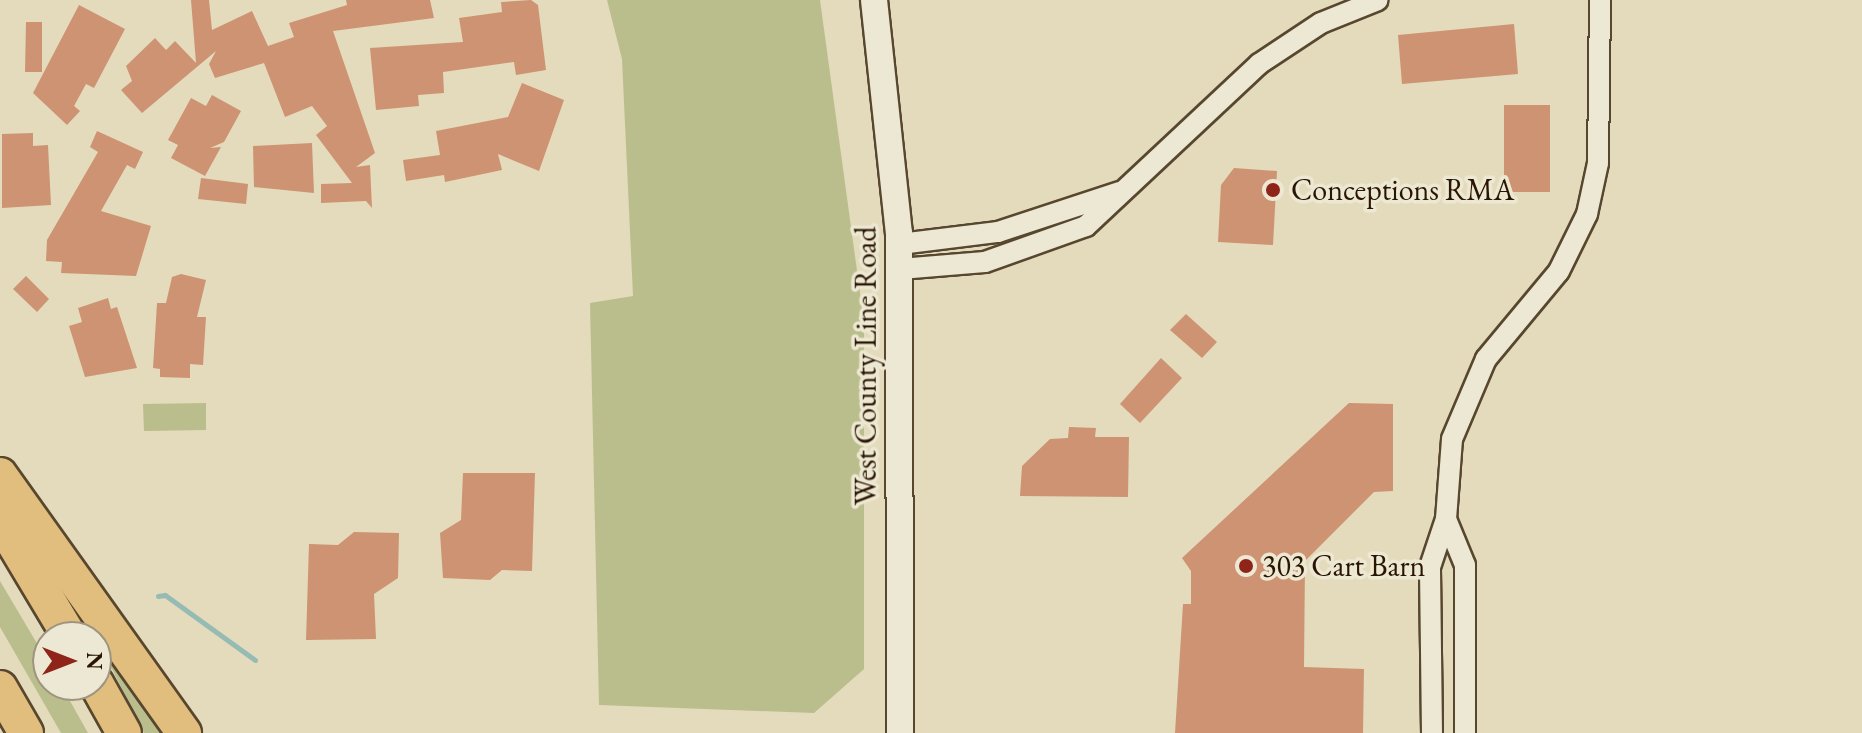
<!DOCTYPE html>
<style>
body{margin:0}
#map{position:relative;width:1862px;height:733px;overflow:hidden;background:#e3dbbb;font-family:"EB Garamond",serif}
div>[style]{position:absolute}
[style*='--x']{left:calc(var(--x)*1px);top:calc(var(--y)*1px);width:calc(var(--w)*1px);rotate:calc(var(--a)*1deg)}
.green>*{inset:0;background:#babe8c}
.stream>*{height:5px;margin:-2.5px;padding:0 2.5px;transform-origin:2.5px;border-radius:2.5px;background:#95bbb3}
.building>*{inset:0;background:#ce9372}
.roads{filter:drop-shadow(2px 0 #58472f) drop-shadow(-2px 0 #58472f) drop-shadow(0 2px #58472f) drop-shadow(0 -2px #58472f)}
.minor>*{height:20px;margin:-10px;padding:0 10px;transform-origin:10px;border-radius:10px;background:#ede8d3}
.secondary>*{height:26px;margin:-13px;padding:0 13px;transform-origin:13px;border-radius:13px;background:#ede8d3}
.motorway>*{height:34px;margin:-17px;padding:0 17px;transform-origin:17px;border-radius:17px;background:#e2be7e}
.dots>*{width:22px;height:22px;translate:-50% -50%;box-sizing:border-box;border:4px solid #ede8d3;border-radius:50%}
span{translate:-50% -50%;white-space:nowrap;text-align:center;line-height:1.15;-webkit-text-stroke:7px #ede8d3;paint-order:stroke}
.poi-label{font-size:30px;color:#2a1600}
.left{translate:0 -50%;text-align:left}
.street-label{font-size:30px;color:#2a1600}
.north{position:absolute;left:32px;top:621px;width:80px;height:80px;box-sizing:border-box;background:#ede8d3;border:2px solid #9f947f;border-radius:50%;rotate:90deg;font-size:22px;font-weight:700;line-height:32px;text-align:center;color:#2a1600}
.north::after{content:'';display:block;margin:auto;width:28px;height:36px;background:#8f2418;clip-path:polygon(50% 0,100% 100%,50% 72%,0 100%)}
</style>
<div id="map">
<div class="green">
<i style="clip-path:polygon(607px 0,820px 0,864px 322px,864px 669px,814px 713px,599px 705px,590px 303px,633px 296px,622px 59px)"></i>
<i style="clip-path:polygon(206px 403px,206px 430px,144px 431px,143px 404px)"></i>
<i style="clip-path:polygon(0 581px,48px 662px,48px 685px,61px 685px,88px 733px,61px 733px,0 627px)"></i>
<i style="clip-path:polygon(65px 595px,170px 733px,144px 733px,96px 637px)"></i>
</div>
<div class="stream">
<i style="--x:158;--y:596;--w:7;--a:-8"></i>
<i style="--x:165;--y:595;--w:111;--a:35.8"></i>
</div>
<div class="building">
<i style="clip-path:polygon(191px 0,209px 0,212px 30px,252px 11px,268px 46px,294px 37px,289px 23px,347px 5px,346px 0,430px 0,434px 18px,333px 31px,375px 153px,356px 167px,370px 165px,372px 208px,366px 201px,321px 203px,321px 184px,352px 183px,316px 135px,327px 126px,312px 106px,285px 117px,264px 63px,215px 78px,209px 64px,216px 51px,142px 113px,121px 90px,132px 81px,126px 66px,155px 38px,166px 50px,175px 41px,196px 63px)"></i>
<i style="clip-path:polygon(531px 0,538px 5px,546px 70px,516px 75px,514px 62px,443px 72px,444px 93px,418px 95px,419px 106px,376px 110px,370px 48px,463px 42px,459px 18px,502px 12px,501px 2px)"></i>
<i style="clip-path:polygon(79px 5px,125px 29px,94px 88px,86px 84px,74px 106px,80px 111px,67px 125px,33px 93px)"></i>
<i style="clip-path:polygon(26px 22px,42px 22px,42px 72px,25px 72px)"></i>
<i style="clip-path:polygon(1514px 24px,1518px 74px,1402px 84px,1398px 35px)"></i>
<i style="clip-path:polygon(522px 83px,564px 100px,539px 171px,498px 154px,502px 170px,445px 182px,444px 175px,406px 181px,403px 160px,440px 155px,436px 131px,508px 117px)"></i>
<i style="clip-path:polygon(212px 95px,241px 111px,224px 142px,210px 148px,221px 147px,205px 176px,171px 158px,178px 145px,168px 140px,191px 98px,206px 106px)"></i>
<i style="clip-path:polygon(1504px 105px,1550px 105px,1550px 192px,1504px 192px)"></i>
<i style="clip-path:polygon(97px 131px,143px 152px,135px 169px,127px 165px,101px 211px,151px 226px,136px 276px,61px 273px,62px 262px,46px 261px,47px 240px,98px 152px,90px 147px)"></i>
<i style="clip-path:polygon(33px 133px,33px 146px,48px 145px,51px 205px,2px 208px,2px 134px)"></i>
<i style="clip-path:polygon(312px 143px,314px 193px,254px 187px,253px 146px)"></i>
<i style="clip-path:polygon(1234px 168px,1277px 171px,1273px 245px,1218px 242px,1221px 185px)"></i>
<i style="clip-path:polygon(201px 178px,248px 184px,246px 204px,198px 199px)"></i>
<i style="clip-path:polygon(181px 274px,206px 280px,197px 317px,206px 317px,203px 365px,190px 364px,190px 378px,160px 377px,160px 369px,153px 368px,157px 303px,166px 303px,172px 277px)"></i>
<i style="clip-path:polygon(26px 276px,49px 299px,37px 312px,13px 289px)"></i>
<i style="clip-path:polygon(108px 298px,111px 309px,117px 307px,137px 368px,85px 377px,69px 326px,82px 322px,78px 308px)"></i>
<i style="clip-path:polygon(1186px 314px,1217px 342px,1202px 358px,1170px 330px)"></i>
<i style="clip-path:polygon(1161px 358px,1182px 378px,1140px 423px,1120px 404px)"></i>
<i style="clip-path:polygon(1349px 403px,1393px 404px,1393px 491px,1374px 492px,1305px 561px,1304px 667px,1364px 669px,1363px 733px,1175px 733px,1183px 604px,1191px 604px,1191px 571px,1182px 558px)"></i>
<i style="clip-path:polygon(1069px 427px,1096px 428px,1095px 437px,1129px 437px,1128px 497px,1020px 496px,1022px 466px,1050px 439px,1068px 438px)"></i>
<i style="clip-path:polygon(463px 473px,535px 473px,532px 571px,502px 570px,490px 580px,443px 578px,440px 533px,461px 520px)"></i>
<i style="clip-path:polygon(354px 532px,399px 533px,398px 578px,374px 594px,376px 639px,306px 640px,309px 544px,338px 545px)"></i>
</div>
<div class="roads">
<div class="minor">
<i style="--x:900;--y:244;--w:99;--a:-7"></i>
<i style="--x:998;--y:232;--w:128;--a:-18.2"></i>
<i style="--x:900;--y:269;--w:85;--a:-4.7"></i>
<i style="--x:985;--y:262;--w:107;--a:-19.6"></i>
<i style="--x:1086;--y:226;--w:237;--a:-43.1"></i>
<i style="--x:1259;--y:64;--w:74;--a:-33.5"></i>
<i style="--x:1321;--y:23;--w:61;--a:-22"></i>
<i style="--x:1446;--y:519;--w:50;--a:67.6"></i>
<i style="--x:1465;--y:565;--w:168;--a:90"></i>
<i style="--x:1432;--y:733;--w:166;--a:-90.7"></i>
<i style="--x:1430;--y:567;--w:51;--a:-71.6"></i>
<i style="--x:1446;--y:519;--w:80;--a:-85.7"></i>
<i style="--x:1452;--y:439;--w:87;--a:-67"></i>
<i style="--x:1486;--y:359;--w:114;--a:-50.3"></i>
<i style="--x:1559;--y:271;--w:64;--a:-63.8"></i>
<i style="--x:1587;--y:214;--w:52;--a:-77.8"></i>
<i style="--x:1598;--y:163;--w:163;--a:-89.3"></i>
</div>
<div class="secondary">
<i style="--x:874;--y:0;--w:234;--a:83.9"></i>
<i style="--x:899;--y:233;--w:500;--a:89.89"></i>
</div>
<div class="motorway">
<i style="--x:0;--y:475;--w:317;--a:54.5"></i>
<i style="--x:0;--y:520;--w:136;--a:59.1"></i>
<i style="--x:96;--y:683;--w:57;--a:60.8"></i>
<i style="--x:0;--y:688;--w:52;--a:60"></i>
</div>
</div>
<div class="dots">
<i style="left:1273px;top:190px;background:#8f2418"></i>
<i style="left:1246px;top:566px;background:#8f2418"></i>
</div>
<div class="poi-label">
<span class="left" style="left:1291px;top:190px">Conceptions RMA</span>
<span class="left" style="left:1262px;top:566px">303 Cart Barn</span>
</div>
<div class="street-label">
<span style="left:866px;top:366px;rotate:-90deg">West County Line Road</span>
</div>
<div class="north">N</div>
</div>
